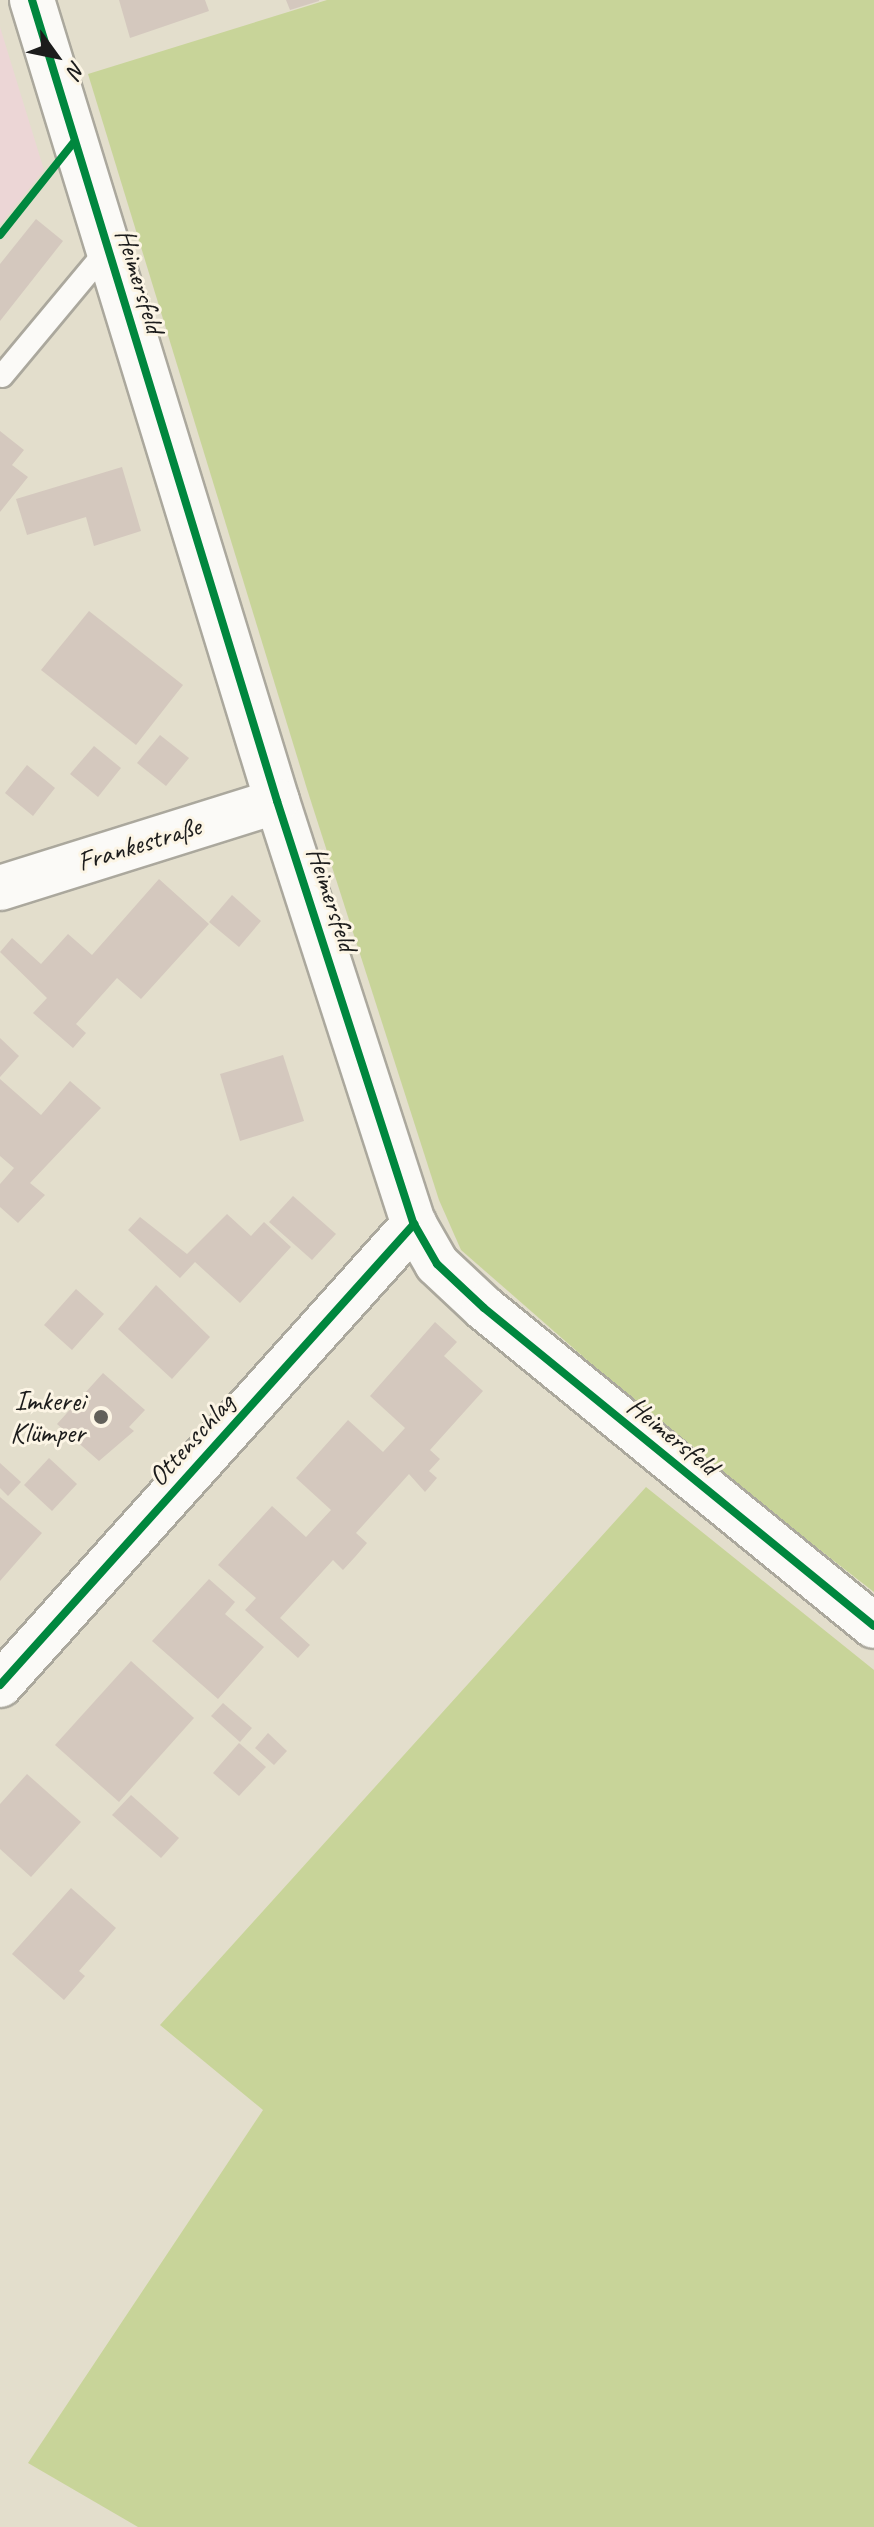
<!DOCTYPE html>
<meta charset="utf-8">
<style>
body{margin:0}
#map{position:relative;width:874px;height:2527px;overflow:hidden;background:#e3decc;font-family:Caveat,sans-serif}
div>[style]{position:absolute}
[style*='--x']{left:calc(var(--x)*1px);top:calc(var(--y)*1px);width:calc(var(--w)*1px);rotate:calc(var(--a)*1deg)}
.built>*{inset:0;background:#ecd6d6}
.green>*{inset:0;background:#c8d499}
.building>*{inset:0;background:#d4c8be}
.roads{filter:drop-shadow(2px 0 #aba89d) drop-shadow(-2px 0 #aba89d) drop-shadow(0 2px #aba89d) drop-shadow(0 -2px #aba89d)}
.lane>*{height:22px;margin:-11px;padding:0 11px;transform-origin:11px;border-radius:11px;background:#fbfaf7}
.street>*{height:44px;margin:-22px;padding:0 22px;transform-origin:22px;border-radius:22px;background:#fbfaf7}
.cycleway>*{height:8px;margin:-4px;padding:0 4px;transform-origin:4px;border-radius:4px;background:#00873e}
.dots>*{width:22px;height:22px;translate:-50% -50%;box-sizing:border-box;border:4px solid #fcf5e5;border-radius:50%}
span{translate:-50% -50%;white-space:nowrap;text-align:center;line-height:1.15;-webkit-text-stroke:6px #fcf5e5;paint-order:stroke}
.street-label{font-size:28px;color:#1c1c1c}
.poi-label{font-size:28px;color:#1c1c1c}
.right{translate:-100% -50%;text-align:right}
.north{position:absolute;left:16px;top:16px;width:80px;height:80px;-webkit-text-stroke:6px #fcf5e5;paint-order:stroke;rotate:123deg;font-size:22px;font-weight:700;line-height:32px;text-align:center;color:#1c1c1c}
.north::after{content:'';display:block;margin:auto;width:28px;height:36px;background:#1c1c1c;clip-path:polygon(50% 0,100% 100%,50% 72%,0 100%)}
</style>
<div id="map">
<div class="built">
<i style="clip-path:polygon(0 27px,44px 170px,0 225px)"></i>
</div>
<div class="green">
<i style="clip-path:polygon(327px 0,874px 0,874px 1592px,683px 1444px,461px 1250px,439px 1200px,307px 789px,88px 74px)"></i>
<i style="clip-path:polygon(646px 1487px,874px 1670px,874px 2527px,138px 2527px,28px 2463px,263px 2110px,160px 2025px)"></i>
</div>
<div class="building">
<i style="clip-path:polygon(119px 0,205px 0,209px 11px,130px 38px)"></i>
<i style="clip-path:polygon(286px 0,319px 0,319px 1px,290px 10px)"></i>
<i style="clip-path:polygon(36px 219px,63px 241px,0 321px,0 264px)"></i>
<i style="clip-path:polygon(0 431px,24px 450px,12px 465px,28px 477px,0 512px)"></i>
<i style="clip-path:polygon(122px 467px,141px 531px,94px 546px,86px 517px,27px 535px,16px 499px)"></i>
<i style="clip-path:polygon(89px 611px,183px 685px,136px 745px,41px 670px)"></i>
<i style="clip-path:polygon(160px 735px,189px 758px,166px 786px,137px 763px)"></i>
<i style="clip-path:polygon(94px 746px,121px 768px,98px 797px,70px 774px)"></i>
<i style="clip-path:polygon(27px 765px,55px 788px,33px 816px,5px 793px)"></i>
<i style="clip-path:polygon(159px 879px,209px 924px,141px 999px,117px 978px,76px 1024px,86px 1033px,73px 1048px,33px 1013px,47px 998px,0 952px,12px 938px,41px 964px,68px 934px,92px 955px)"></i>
<i style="clip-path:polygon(232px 895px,261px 921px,239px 947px,209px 922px)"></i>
<i style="clip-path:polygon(0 1038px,19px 1056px,0 1077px)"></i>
<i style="clip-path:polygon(283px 1055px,304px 1121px,240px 1141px,220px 1074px)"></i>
<i style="clip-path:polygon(0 1079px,41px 1115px,70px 1081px,101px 1108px,30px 1183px,45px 1195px,18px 1223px,0 1207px,0 1184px,14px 1168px,0 1156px)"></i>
<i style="clip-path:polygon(293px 1196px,336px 1234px,312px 1260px,269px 1222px)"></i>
<i style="clip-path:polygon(227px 1214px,251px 1236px,264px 1222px,291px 1247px,240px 1303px,195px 1262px,180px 1278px,128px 1230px,140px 1217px,187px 1254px)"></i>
<i style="clip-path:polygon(156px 1285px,210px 1337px,172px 1379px,118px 1329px)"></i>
<i style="clip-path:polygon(76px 1289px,104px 1314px,72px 1350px,44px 1325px)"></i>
<i style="clip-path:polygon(435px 1322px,457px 1342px,444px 1356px,483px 1391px,430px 1450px,440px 1459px,429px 1471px,437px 1478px,425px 1492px,409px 1474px,356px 1533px,367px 1543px,355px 1557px,343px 1570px,333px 1560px,280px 1618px,310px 1645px,298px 1658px,245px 1610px,256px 1598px,218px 1565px,272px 1506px,306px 1537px,318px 1524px,331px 1510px,296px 1478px,348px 1420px,383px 1452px,405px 1428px,370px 1396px)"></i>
<i style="clip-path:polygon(103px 1373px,145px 1410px,129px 1427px,134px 1431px,99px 1461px,57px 1424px)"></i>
<i style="clip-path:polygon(49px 1458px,77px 1484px,52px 1511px,24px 1485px)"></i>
<i style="clip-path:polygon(0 1463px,21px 1482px,8px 1496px,0 1488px)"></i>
<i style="clip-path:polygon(0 1497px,42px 1533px,0 1581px)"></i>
<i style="clip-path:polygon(209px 1579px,235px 1602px,225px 1614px,264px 1647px,218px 1699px,152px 1641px)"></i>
<i style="clip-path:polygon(131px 1661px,194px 1718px,119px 1802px,55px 1745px)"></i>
<i style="clip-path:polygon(223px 1703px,252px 1728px,240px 1742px,211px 1716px)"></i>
<i style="clip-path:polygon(268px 1733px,287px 1751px,274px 1765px,255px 1748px)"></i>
<i style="clip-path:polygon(239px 1743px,266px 1767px,239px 1796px,213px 1773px)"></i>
<i style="clip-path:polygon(27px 1774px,81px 1822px,31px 1877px,0 1849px,0 1804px)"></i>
<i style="clip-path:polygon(131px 1795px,179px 1838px,161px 1858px,112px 1815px)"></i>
<i style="clip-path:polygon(71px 1888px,116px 1928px,79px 1971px,85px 1976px,64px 2000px,12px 1954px)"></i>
</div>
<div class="roads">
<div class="lane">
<i style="--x:2;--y:376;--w:164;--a:-50.2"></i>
</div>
<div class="street">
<i style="--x:32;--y:0;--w:838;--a:72.99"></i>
<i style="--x:277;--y:801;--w:445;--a:72.1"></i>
<i style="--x:414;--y:1224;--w:46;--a:60.1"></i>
<i style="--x:437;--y:1264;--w:64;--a:43.1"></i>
<i style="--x:484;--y:1308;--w:503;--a:39.19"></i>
<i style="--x:0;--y:888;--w:290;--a:-17.4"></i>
<i style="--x:0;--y:1685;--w:620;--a:-48.07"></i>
</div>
</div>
<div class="cycleway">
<i style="--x:32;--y:0;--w:838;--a:72.99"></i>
<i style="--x:277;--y:801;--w:445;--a:72.1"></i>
<i style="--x:414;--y:1224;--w:46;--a:60.1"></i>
<i style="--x:437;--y:1264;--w:64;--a:43.1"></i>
<i style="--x:484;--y:1308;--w:503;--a:39.19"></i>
<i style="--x:0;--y:235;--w:119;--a:-51.5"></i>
<i style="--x:0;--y:1685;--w:620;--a:-48.07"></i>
</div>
<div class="dots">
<i style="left:101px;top:1417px;background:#62605a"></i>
</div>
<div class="street-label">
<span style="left:140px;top:281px;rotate:73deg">Heimersfeld</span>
<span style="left:139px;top:844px;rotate:-17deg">Frankestraße</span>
<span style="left:332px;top:899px;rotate:72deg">Heimersfeld</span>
<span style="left:673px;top:1436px;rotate:39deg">Heimersfeld</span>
<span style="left:191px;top:1440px;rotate:-48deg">Ottenschlag</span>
</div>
<div class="poi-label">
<span class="right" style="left:85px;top:1417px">Imkerei<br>Klümper</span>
</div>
<div class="north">N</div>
</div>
